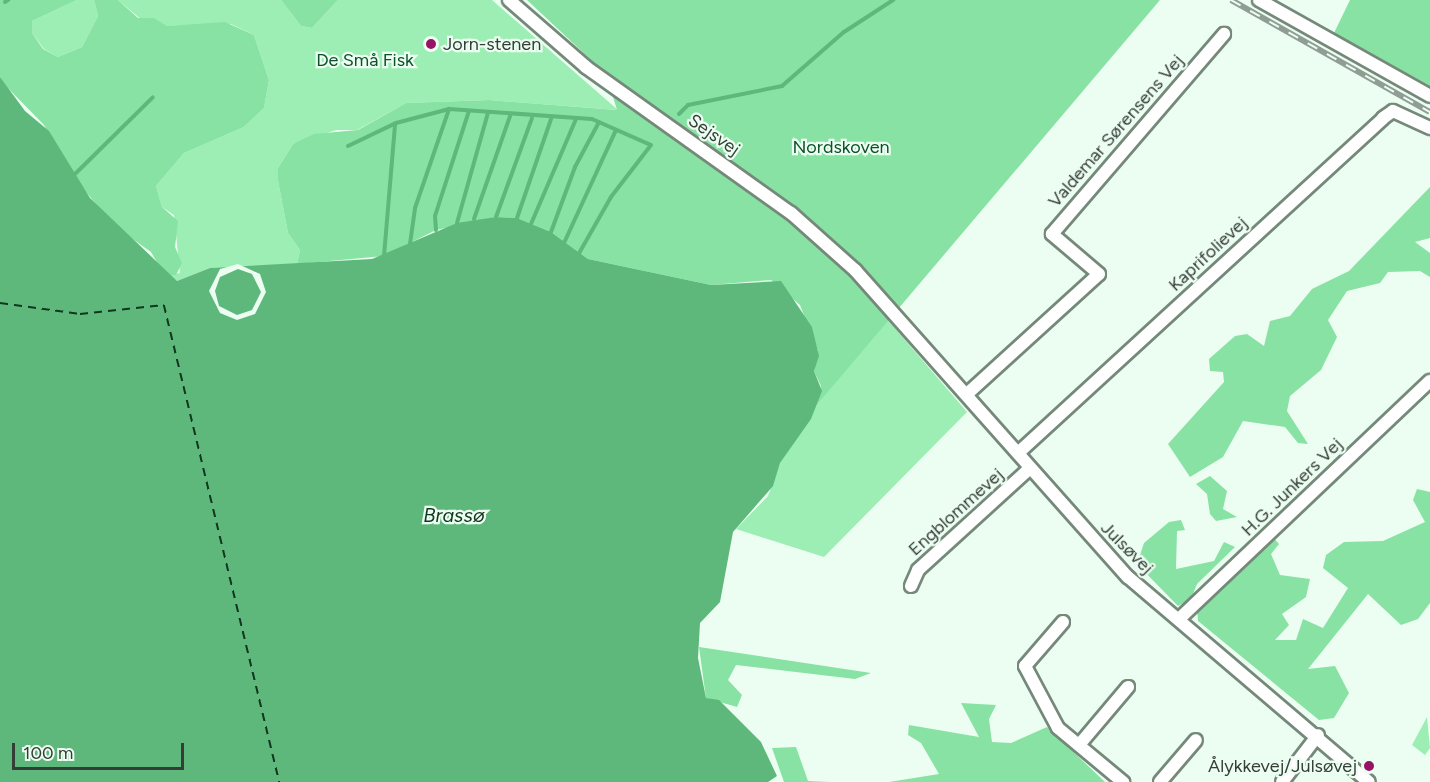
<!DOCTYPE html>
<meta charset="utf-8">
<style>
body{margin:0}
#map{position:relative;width:1430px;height:782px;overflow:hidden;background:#ecfef1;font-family:Figtree,sans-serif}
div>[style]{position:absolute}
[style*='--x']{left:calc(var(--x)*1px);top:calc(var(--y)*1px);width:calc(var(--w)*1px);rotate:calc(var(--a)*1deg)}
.green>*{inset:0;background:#9ceeb4}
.forest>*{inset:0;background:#88e2a4}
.water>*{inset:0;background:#5eb87c}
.pier>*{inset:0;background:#ecfef1}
.stream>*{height:4px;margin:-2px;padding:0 2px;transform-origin:2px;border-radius:2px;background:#5eb87c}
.ferry>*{height:1.5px;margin-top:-0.75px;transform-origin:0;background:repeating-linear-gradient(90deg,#10361e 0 8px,transparent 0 14px)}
.roads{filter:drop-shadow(2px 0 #75897a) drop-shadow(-2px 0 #75897a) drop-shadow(0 2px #75897a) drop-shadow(0 -2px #75897a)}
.minor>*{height:12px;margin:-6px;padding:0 6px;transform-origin:6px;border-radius:6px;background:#fff}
.rail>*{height:6px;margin-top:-3px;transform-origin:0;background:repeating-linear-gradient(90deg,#ecfef1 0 11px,#909d94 0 22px);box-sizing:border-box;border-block:2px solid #909d94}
.dots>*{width:16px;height:16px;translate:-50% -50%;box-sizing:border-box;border:3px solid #ecfef1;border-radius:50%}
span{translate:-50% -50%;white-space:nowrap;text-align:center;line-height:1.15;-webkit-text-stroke:4.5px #ecfef1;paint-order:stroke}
.poi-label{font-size:18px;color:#353d37}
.left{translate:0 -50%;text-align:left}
.right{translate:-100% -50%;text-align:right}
.park-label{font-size:18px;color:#0c512a}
.street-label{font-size:18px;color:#353d37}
.water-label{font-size:20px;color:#10361e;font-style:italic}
.scale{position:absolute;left:12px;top:743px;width:172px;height:27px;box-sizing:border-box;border:3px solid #353d37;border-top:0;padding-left:8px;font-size:18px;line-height:21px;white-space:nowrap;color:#353d37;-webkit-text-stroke:4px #ecfef1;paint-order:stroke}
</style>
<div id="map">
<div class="green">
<i style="clip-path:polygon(77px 0,94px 0,98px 16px,82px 47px,58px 57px,44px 49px,32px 33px,32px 21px)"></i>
<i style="clip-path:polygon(118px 0,281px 0,301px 26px,312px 28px,338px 0,492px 0,618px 110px,489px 100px,406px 103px,357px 130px,336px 130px,293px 144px,278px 168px,278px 181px,288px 233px,300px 250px,297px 264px,210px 268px,177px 281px,165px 276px,180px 273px,174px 215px,162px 207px,156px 186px,184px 153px,244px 127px,264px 108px,269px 80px,254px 35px,231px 24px,167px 26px,142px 20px)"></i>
<i style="clip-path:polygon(887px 319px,967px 412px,824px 557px,736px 529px,768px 496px,780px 463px,815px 407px)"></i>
<i style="clip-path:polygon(1427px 717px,1430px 748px,1425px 755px,1412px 745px)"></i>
</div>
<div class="forest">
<i style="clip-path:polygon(0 0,77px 0,32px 21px,32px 33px,43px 49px,58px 57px,82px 47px,98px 16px,94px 0,118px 0,138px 18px,154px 18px,167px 26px,225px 22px,254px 35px,269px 80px,264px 108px,244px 127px,184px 153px,156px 186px,162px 207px,178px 221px,175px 247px,182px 263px,176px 275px,165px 276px,151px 252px,113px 225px,73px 176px,44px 125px,5px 85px,0 77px)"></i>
<i style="clip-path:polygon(281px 0,338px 0,312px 28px,301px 26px)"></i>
<i style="clip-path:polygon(527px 0,1160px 0,815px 407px,821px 386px,814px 371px,818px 351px,800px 305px,771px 280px,711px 285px,588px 259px,551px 232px,517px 218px,496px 217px,436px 230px,384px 256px,297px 264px,300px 250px,288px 233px,278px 181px,278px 168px,293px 144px,314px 134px,358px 130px,406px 103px,489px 100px,617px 110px,606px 74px)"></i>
<i style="clip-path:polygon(1350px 0,1430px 0,1430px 86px,1334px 33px)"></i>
<i style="clip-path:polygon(1430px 187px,1430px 238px,1415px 242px,1430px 253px,1430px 277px,1420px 271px,1388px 272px,1380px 283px,1347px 291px,1328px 320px,1337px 337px,1321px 370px,1290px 396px,1287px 411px,1308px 444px,1298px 443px,1285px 427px,1243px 421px,1223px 457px,1190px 477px,1168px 444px,1224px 382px,1223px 372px,1210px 371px,1209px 359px,1235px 336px,1247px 334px,1264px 346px,1270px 321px,1290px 316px,1312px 289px,1349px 271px)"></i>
<i style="clip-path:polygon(1210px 476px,1227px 491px,1223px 509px,1237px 517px,1216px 521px,1210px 514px,1207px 494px,1196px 484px)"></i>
<i style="clip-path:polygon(1417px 489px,1430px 492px,1430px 603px,1418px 619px,1401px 625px,1368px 594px,1308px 669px,1335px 666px,1349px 693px,1334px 718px,1319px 720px,1198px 621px,1197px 608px,1271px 535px,1279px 544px,1271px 554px,1280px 575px,1310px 579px,1306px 597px,1282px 614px,1289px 625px,1275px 640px,1296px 640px,1303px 619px,1323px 628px,1348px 588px,1323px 568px,1326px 555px,1344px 542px,1383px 541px,1425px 522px,1413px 500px)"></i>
<i style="clip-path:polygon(1181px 520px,1185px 530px,1177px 531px,1176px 569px,1214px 561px,1224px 542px,1235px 547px,1197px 584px,1191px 599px,1178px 606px,1137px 564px,1144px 543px,1169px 522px)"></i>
<i style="clip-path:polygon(699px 647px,871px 673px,855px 679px,736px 665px,728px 680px,742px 695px,737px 707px,706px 698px)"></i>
<i style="clip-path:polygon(961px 703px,996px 705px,989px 719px,992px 742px,1011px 743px,1047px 727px,1105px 782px,889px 782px,939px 774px,921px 743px,908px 735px,909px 725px,979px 737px)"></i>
<i style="clip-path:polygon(796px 747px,808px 781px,830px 782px,784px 782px,772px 748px)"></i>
</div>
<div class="water">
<i style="clip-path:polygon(0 77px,25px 111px,49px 131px,90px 198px,177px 281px,210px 268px,372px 259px,457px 223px,496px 217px,517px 218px,551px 232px,588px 259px,711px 285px,781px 281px,812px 327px,819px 356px,814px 371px,822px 391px,811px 419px,780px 463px,773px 486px,733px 532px,720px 602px,700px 623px,698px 658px,706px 698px,719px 700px,761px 742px,777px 776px,768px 782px,0 782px)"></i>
</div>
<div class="pier">
<i style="clip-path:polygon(evenodd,238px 264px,260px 274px,266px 292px,255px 314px,237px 320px,220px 313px,209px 291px,220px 269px,238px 264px,238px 269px,252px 274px,261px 292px,252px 310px,237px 315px,219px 306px,215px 291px,220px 277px,238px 269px)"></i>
</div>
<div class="stream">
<i style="--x:5;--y:2;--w:4;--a:-34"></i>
<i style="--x:679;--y:114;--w:13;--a:-45"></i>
<i style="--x:688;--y:105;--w:96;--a:-11.4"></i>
<i style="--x:782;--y:86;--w:82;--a:-41.1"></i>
<i style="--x:844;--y:32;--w:59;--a:-33.1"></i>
<i style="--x:348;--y:146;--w:53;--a:-25.6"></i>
<i style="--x:396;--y:123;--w:55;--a:-14.8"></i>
<i style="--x:449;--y:109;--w:143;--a:4"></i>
<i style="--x:592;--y:119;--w:64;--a:23.8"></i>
<i style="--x:651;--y:145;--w:66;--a:127.6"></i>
<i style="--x:611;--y:197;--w:67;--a:119.6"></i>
<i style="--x:73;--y:176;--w:112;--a:-44.6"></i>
<i style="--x:496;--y:217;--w:105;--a:-70"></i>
<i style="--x:517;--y:218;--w:105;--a:-71"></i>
<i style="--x:474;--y:219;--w:109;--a:-70.7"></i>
<i style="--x:457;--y:223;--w:114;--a:-74.3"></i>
<i style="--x:531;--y:224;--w:114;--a:-66.8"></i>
<i style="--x:436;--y:230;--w:14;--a:-94"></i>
<i style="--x:435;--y:216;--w:110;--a:-72.1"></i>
<i style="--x:551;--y:232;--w:69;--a:-69.7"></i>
<i style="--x:575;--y:167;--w:51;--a:-61.9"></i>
<i style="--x:564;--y:243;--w:124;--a:-65.3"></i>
<i style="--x:410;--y:244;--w:36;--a:-82"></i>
<i style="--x:415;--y:208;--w:105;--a:-71"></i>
<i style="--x:384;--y:256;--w:132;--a:-85.2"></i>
</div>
<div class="ferry">
<i style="--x:0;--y:303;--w:81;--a:7.8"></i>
<i style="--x:80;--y:314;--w:84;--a:-6.1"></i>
<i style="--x:164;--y:305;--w:491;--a:76.4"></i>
</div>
<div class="roads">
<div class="minor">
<i style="--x:509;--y:0;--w:102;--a:41"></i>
<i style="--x:586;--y:67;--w:252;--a:35.5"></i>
<i style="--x:791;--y:213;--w:86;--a:41.7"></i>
<i style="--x:855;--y:270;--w:411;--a:48.4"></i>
<i style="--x:1128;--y:577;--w:316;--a:40.4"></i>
<i style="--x:1259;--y:0;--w:196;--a:29.3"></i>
<i style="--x:967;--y:394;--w:178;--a:-42.3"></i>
<i style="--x:1099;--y:274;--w:62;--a:-139.6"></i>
<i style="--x:1052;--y:234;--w:264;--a:-49.3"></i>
<i style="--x:1018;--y:453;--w:495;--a:-42.5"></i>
<i style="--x:1383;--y:118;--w:12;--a:-35"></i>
<i style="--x:1393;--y:111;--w:41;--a:24.7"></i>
<i style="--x:911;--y:586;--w:17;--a:-66"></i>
<i style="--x:918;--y:570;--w:151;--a:-42.3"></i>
<i style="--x:1179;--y:619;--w:346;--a:-43.5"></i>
<i style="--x:1063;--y:622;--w:58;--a:130.8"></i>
<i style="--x:1025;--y:666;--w:70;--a:62"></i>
<i style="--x:1058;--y:728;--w:85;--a:39.7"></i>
<i style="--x:1079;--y:745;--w:76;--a:-49.8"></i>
<i style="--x:1160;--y:782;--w:55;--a:-49.4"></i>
<i style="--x:1282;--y:782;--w:59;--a:-52.5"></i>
</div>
</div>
<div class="rail">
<i style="--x:1231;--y:0;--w:228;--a:29.4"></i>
</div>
<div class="dots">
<i style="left:431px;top:44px;background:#981266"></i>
<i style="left:1369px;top:766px;background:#981266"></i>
</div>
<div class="poi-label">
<span class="left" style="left:443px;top:44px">Jorn-stenen</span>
<span class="right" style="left:1357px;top:766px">Ålykkevej/Julsøvej</span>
</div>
<div class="park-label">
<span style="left:365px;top:60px">De Små Fisk</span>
<span style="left:841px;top:147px">Nordskoven</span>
</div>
<div class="street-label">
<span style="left:1116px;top:131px;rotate:-49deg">Valdemar Sørensens Vej</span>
<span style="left:714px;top:135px;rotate:35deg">Sejsvej</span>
<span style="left:1208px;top:254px;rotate:-43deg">Kaprifolievej</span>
<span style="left:1292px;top:487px;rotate:-44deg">H.G. Junkers Vej</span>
<span style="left:956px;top:512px;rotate:-42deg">Engblommevej</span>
<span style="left:1127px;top:548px;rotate:45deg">Julsøvej</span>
</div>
<div class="water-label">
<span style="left:454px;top:515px">Brassø</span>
</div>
<div class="scale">100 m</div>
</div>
